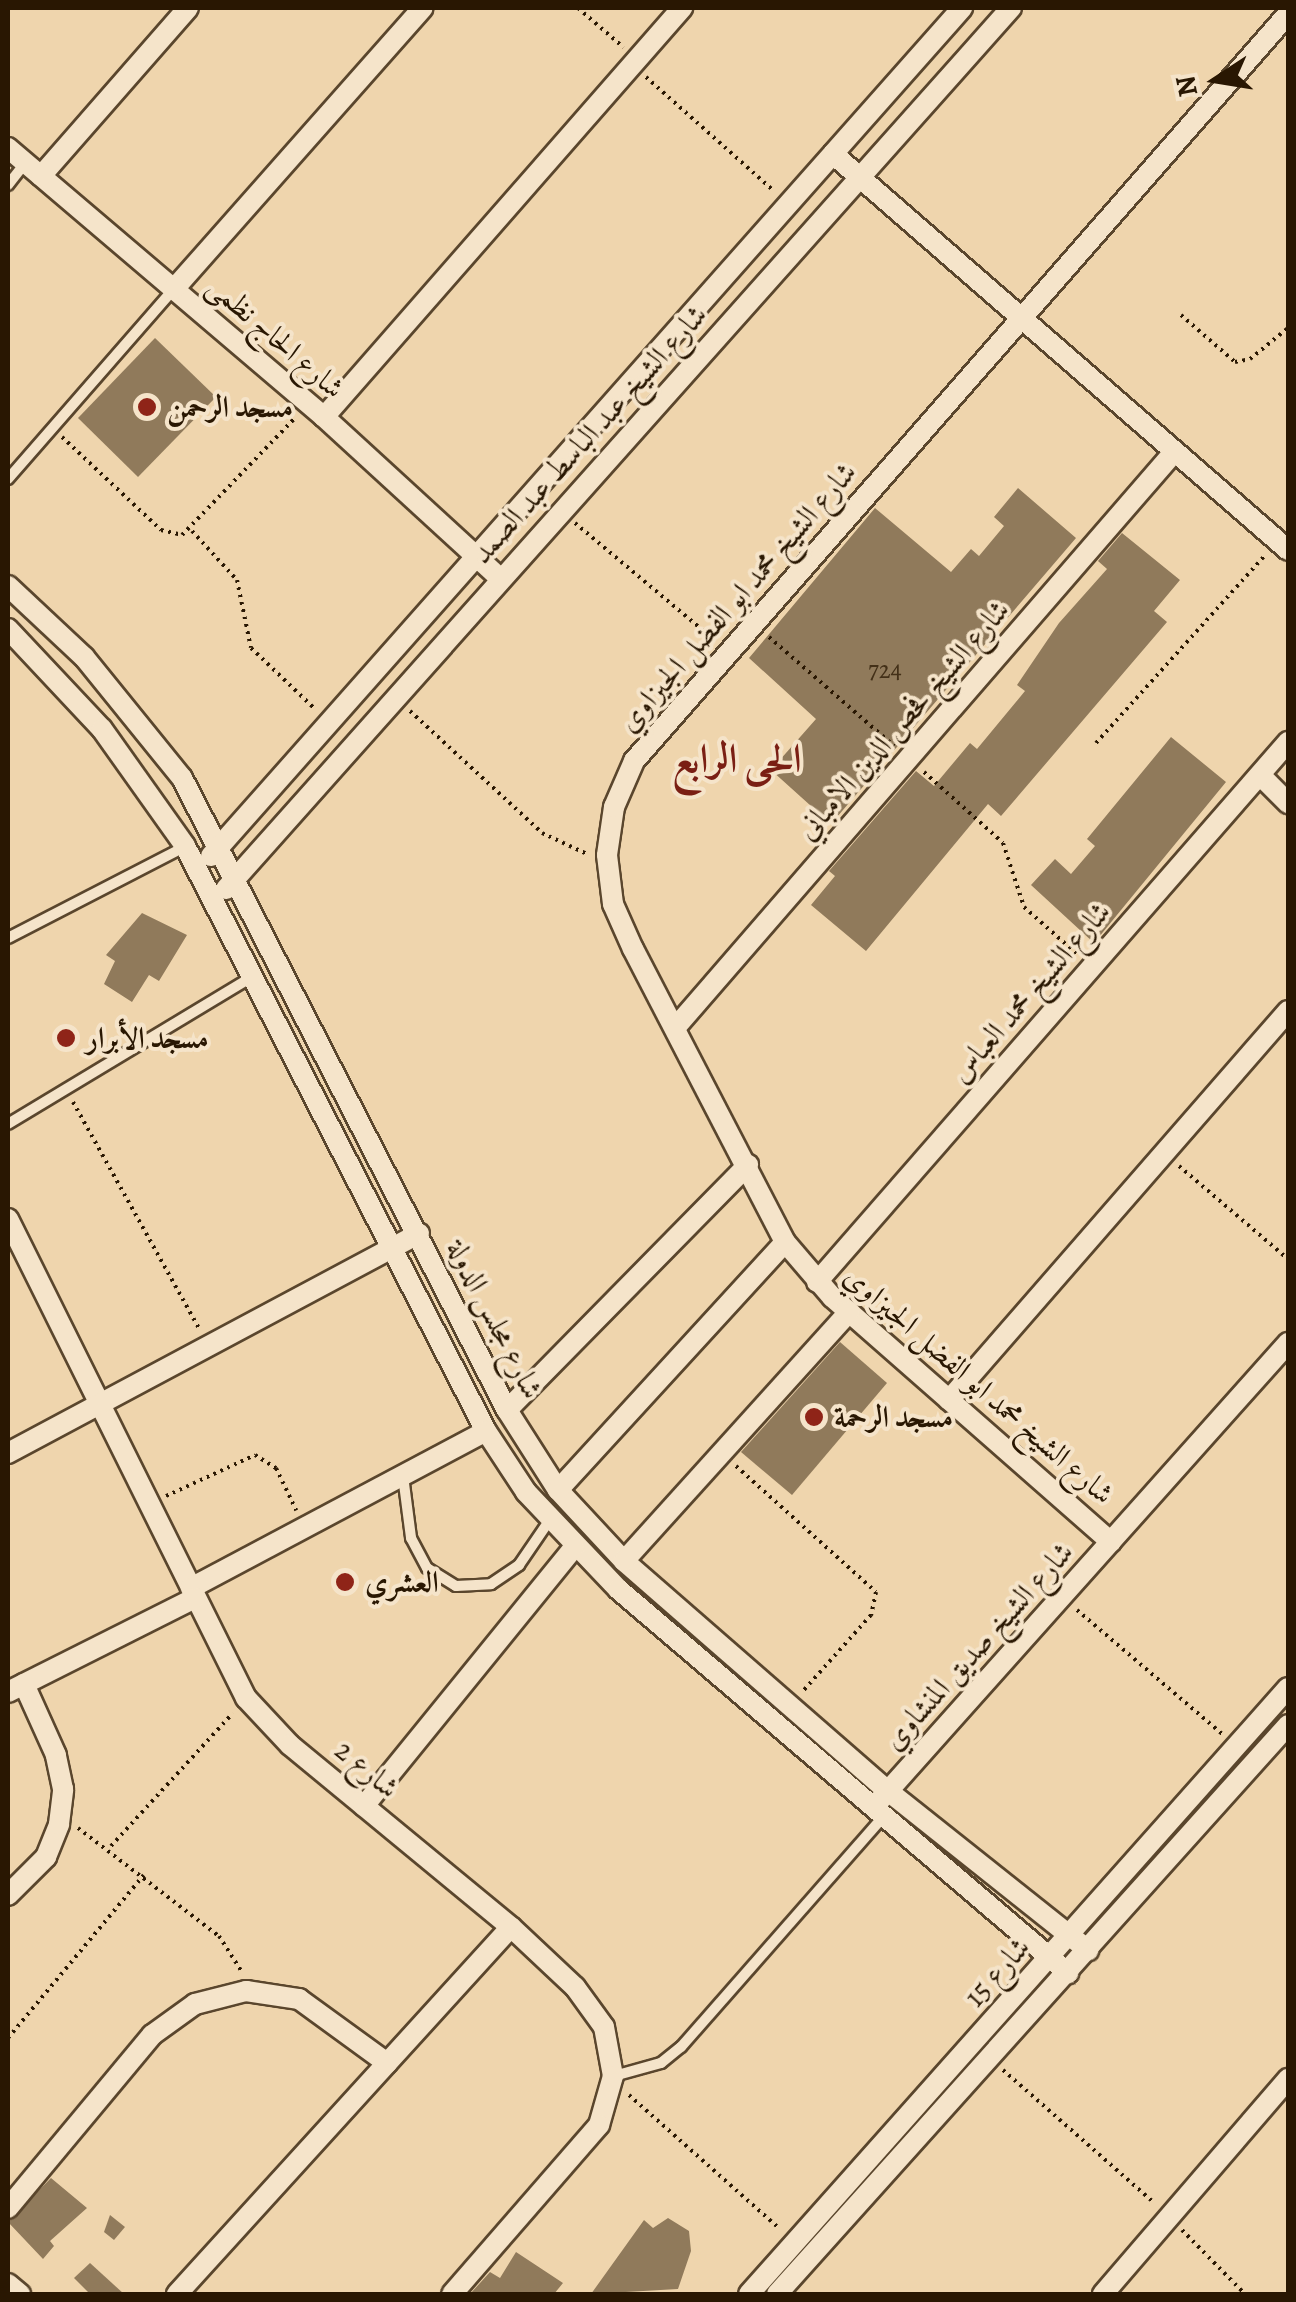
<!DOCTYPE html>
<meta charset="utf-8">
<style>
body{margin:0}
#map{position:relative;width:1296px;height:2302px;overflow:hidden;background:#efd5ad;font-family:Alegreya,Amiri,serif}
div>[style]{position:absolute}
[style*='--x']{left:calc(var(--x)*1px);top:calc(var(--y)*1px);width:calc(var(--w)*1px);rotate:calc(var(--a)*1deg)}
.building>*{inset:0;background:#907a5b}
.path>*{height:4px;margin-top:-2px;transform-origin:0;background:repeating-linear-gradient(90deg,#291702 0 2.5px,transparent 0 7.5px)}
.roads{filter:drop-shadow(2px 0 #5a462d) drop-shadow(-2px 0 #5a462d) drop-shadow(0 2px #5a462d) drop-shadow(0 -2px #5a462d)}
.service>*{height:10px;margin:-5px;padding:0 5px;transform-origin:5px;border-radius:5px;background:#f5e4ca}
.minor>*{height:20px;margin:-10px;padding:0 10px;transform-origin:10px;border-radius:10px;background:#f5e4ca}
.dots>*{width:28px;height:28px;translate:-50% -50%;box-sizing:border-box;border:5px solid #f5e4ca;border-radius:50%}
span{translate:-50% -50%;white-space:nowrap;text-align:center;line-height:1.15;-webkit-text-stroke:8px #f5e4ca;paint-order:stroke}
.number-label{font-size:25px;color:#433018}
.number-label span{-webkit-text-stroke-width:0}
.street-label{font-size:30px;color:#291702}
.poi-label{font-size:30px;color:#291702;font-weight:700}
.left{translate:0 -50%;text-align:left}
.district-label{font-size:40px;color:#7a1f14;font-weight:700}
.frame{position:absolute;inset:0;border:10px solid #291702;pointer-events:none}
.north{position:absolute;left:1166px;top:30px;width:100px;height:100px;-webkit-text-stroke:8px #f5e4ca;paint-order:stroke;rotate:258deg;font-size:28px;font-weight:700;line-height:40px;text-align:center;color:#291702}
.north::after{content:'';display:block;margin:auto;width:35px;height:45px;background:#291702;clip-path:polygon(50% 0,100% 100%,50% 72%,0 100%)}
</style>
<div id="map">
<div class="building">
<i style="clip-path:polygon(155px 338px,216px 397px,138px 477px,78px 418px)"></i>
<i style="clip-path:polygon(1018px 488px,1076px 538px,831px 824px,771px 770px,816px 719px,749px 658px,875px 508px,951px 572px,971px 549px,979px 556px,1004px 526px,994px 517px)"></i>
<i style="clip-path:polygon(1122px 533px,1180px 580px,1154px 611px,1167px 622px,1001px 816px,988px 804px,866px 951px,811px 905px,835px 876px,829px 871px,916px 771px,934px 786px,970px 743px,977px 749px,1025px 691px,1017px 685px,1059px 623px,1107px 569px,1098px 561px)"></i>
<i style="clip-path:polygon(1171px 737px,1226px 782px,1094px 943px,1031px 885px,1055px 859px,1071px 874px,1095px 846px,1087px 839px)"></i>
<i style="clip-path:polygon(142px 913px,187px 935px,159px 981px,149px 975px,132px 1002px,104px 984px,115px 961px,106px 955px)"></i>
<i style="clip-path:polygon(840px 1342px,887px 1383px,792px 1495px,741px 1452px)"></i>
<i style="clip-path:polygon(51px 2178px,87px 2208px,50px 2241px,54px 2246px,43px 2259px,8px 2222px)"></i>
<i style="clip-path:polygon(110px 2215px,125px 2227px,114px 2240px,104px 2232px)"></i>
<i style="clip-path:polygon(668px 2218px,689px 2231px,691px 2251px,678px 2289px,591px 2294px,644px 2220px,653px 2228px)"></i>
<i style="clip-path:polygon(516px 2252px,563px 2283px,554px 2294px,470px 2294px,490px 2272px,500px 2278px)"></i>
<i style="clip-path:polygon(90px 2263px,124px 2294px,89px 2293px,74px 2278px)"></i>
</div>
<div class="path">
<i style="--x:578;--y:8;--w:60;--a:40.9"></i>
<i style="--x:646;--y:77;--w:171;--a:41.7"></i>
<i style="--x:1181;--y:315;--w:72;--a:41"></i>
<i style="--x:1235;--y:362;--w:15;--a:-11"></i>
<i style="--x:1250;--y:359;--w:49;--a:-39.2"></i>
<i style="--x:62;--y:437;--w:136;--a:43.2"></i>
<i style="--x:161;--y:530;--w:22;--a:13"></i>
<i style="--x:182;--y:535;--w:163;--a:-46"></i>
<i style="--x:575;--y:523;--w:180;--a:40"></i>
<i style="--x:192;--y:531;--w:67;--a:47.4"></i>
<i style="--x:237;--y:580;--w:69;--a:78.4"></i>
<i style="--x:251;--y:648;--w:88;--a:43.6"></i>
<i style="--x:769;--y:637;--w:166;--a:41.1"></i>
<i style="--x:410;--y:711;--w:180;--a:42.7"></i>
<i style="--x:542;--y:833;--w:50;--a:25"></i>
<i style="--x:1096;--y:743;--w:253;--a:-48"></i>
<i style="--x:924;--y:772;--w:106;--a:41.9"></i>
<i style="--x:1003;--y:843;--w:67;--a:71.8"></i>
<i style="--x:1024;--y:907;--w:71;--a:41.6"></i>
<i style="--x:73;--y:1102;--w:261;--a:60.9"></i>
<i style="--x:1179;--y:1166;--w:143;--a:40.5"></i>
<i style="--x:736;--y:1466;--w:188;--a:42"></i>
<i style="--x:876;--y:1592;--w:24;--a:102"></i>
<i style="--x:871;--y:1615;--w:102;--a:131.8"></i>
<i style="--x:166;--y:1496;--w:98;--a:-24.7"></i>
<i style="--x:255;--y:1455;--w:25;--a:32"></i>
<i style="--x:276;--y:1468;--w:47;--a:64.5"></i>
<i style="--x:1077;--y:1610;--w:191;--a:40.5"></i>
<i style="--x:78;--y:1828;--w:178;--a:37.5"></i>
<i style="--x:219;--y:1936;--w:43;--a:57.4"></i>
<i style="--x:111;--y:1846;--w:180;--a:-47.5"></i>
<i style="--x:8;--y:2038;--w:212;--a:-50.2"></i>
<i style="--x:1003;--y:2070;--w:200;--a:41.3"></i>
<i style="--x:629;--y:2095;--w:200;--a:41.6"></i>
<i style="--x:1182;--y:2230;--w:90;--a:45.5"></i>
</div>
<div class="roads">
<div class="service">
<i style="--x:8;--y:185;--w:28;--a:-52"></i>
<i style="--x:8;--y:479;--w:252;--a:-48.9"></i>
<i style="--x:8;--y:938;--w:198;--a:-27.3"></i>
<i style="--x:8;--y:1124;--w:285;--a:-31.1"></i>
<i style="--x:403;--y:1476;--w:63;--a:82.6"></i>
<i style="--x:411;--y:1538;--w:34;--a:62"></i>
<i style="--x:427;--y:1568;--w:34;--a:32"></i>
<i style="--x:456;--y:1586;--w:35;--a:-3"></i>
<i style="--x:491;--y:1584;--w:34;--a:-34"></i>
<i style="--x:519;--y:1565;--w:53;--a:-55.7"></i>
<i style="--x:614;--y:2076;--w:49;--a:-15.5"></i>
<i style="--x:661;--y:2063;--w:26;--a:-39"></i>
<i style="--x:681;--y:2047;--w:305;--a:-48.7"></i>
</div>
<div class="minor">
<i style="--x:8;--y:148;--w:415;--a:40.4"></i>
<i style="--x:324;--y:417;--w:240;--a:42.5"></i>
<i style="--x:833;--y:154;--w:603;--a:41.03"></i>
<i style="--x:41;--y:176;--w:223;--a:-48.8"></i>
<i style="--x:174;--y:289;--w:375;--a:-48.5"></i>
<i style="--x:324;--y:417;--w:544;--a:-48.8"></i>
<i style="--x:8;--y:586;--w:104;--a:43.1"></i>
<i style="--x:84;--y:657;--w:156;--a:51"></i>
<i style="--x:182;--y:778;--w:711;--a:62.79"></i>
<i style="--x:507;--y:1410;--w:95;--a:57.5"></i>
<i style="--x:558;--y:1490;--w:97;--a:47.1"></i>
<i style="--x:624;--y:1561;--w:350;--a:41.1"></i>
<i style="--x:888;--y:1791;--w:256;--a:38.5"></i>
<i style="--x:8;--y:629;--w:137;--a:46.8"></i>
<i style="--x:102;--y:729;--w:143;--a:54.6"></i>
<i style="--x:185;--y:846;--w:658;--a:62.77"></i>
<i style="--x:486;--y:1431;--w:73;--a:56.7"></i>
<i style="--x:526;--y:1492;--w:134;--a:46.5"></i>
<i style="--x:618;--y:1589;--w:592;--a:40.48"></i>
<i style="--x:1260;--y:775;--w:40;--a:45"></i>
<i style="--x:211;--y:856;--w:1133;--a:-48.47"></i>
<i style="--x:226;--y:889;--w:1180;--a:-48.3"></i>
<i style="--x:675;--y:1028;--w:763;--a:-49.09"></i>
<i style="--x:8;--y:1219;--w:535;--a:63.58"></i>
<i style="--x:246;--y:1698;--w:64;--a:46.9"></i>
<i style="--x:290;--y:1745;--w:286;--a:39.5"></i>
<i style="--x:511;--y:1927;--w:88;--a:43.2"></i>
<i style="--x:575;--y:1987;--w:49;--a:54.1"></i>
<i style="--x:604;--y:2027;--w:50;--a:79.6"></i>
<i style="--x:613;--y:2076;--w:51;--a:105.9"></i>
<i style="--x:599;--y:2125;--w:224;--a:131"></i>
<i style="--x:817;--y:1282;--w:717;--a:-48.9"></i>
<i style="--x:949;--y:1400;--w:516;--a:-48.93"></i>
<i style="--x:507;--y:1410;--w:344;--a:-45.5"></i>
<i style="--x:8;--y:1453;--w:466;--a:-28.1"></i>
<i style="--x:558;--y:1490;--w:336;--a:-47.5"></i>
<i style="--x:1111;--y:1542;--w:371;--a:-138.7"></i>
<i style="--x:832;--y:1297;--w:72;--a:-130.5"></i>
<i style="--x:785;--y:1242;--w:330;--a:-117.4"></i>
<i style="--x:633;--y:949;--w:49;--a:-114"></i>
<i style="--x:613;--y:904;--w:49;--a:-97"></i>
<i style="--x:607;--y:855;--w:49;--a:-81.7"></i>
<i style="--x:614;--y:807;--w:50;--a:-66.5"></i>
<i style="--x:634;--y:761;--w:993;--a:-48.8"></i>
<i style="--x:624;--y:1561;--w:336;--a:-47.9"></i>
<i style="--x:191;--y:1588;--w:334;--a:-28"></i>
<i style="--x:8;--y:1692;--w:209;--a:-26.7"></i>
<i style="--x:880;--y:1800;--w:613;--a:-48.24"></i>
<i style="--x:364;--y:1806;--w:333;--a:-50.9"></i>
<i style="--x:8;--y:1895;--w:54;--a:-45"></i>
<i style="--x:46;--y:1857;--w:35;--a:-68"></i>
<i style="--x:59;--y:1824;--w:35;--a:-83"></i>
<i style="--x:63;--y:1789;--w:35;--a:-102"></i>
<i style="--x:56;--y:1755;--w:78;--a:-114.3"></i>
<i style="--x:8;--y:2208;--w:225;--a:-50.2"></i>
<i style="--x:152;--y:2035;--w:53;--a:-35.8"></i>
<i style="--x:195;--y:2004;--w:53;--a:-14.3"></i>
<i style="--x:246;--y:1991;--w:54;--a:8.6"></i>
<i style="--x:299;--y:1999;--w:109;--a:36"></i>
<i style="--x:8;--y:2284;--w:16;--a:40"></i>
<i style="--x:177;--y:2294;--w:496;--a:-47.7"></i>
<i style="--x:749;--y:2294;--w:811;--a:-48.35"></i>
<i style="--x:777;--y:2294;--w:765;--a:-48.07"></i>
<i style="--x:1103;--y:2294;--w:284;--a:-49.3"></i>
</div>
</div>
<div class="dots">
<i style="left:147px;top:407px;background:#8f2418"></i>
<i style="left:66px;top:1038px;background:#8f2418"></i>
<i style="left:814px;top:1417px;background:#8f2418"></i>
<i style="left:345px;top:1582px;background:#8f2418"></i>
</div>
<div class="number-label">
<span style="left:885px;top:670px">724</span>
</div>
<div class="street-label">
<span style="left:276px;top:337px;rotate:41deg">شارع الحاج نظمى</span>
<span style="left:589px;top:434px;rotate:-48deg">شارع الشيخ عبد الباسط عبد الصمد</span>
<span style="left:737px;top:597px;rotate:-49deg">شارع الشيخ محمد ابو الفضل الجيزاوي</span>
<span style="left:903px;top:720px;rotate:-49deg">شارع الشيخ فحص الدين الامباني</span>
<span style="left:1030px;top:992px;rotate:-49deg">شارع الشيخ محمد العباس</span>
<span style="left:495px;top:1319px;rotate:63deg">شارع مجلس الدولة</span>
<span style="left:979px;top:1385px;rotate:41deg">شارع الشيخ محمد ابو الفضل الجيزاوي</span>
<span style="left:978px;top:1646px;rotate:-48deg">شارع الشيخ صديق المنشاوي</span>
<span style="left:367px;top:1769px;rotate:40deg">شارع 2</span>
<span style="left:997px;top:1972px;rotate:-48deg">شارع 15</span>
</div>
<div class="poi-label">
<span class="left" style="left:167px;top:407px">مسجد الرحمن</span>
<span class="left" style="left:86px;top:1038px">مسجد الأبرار</span>
<span class="left" style="left:834px;top:1417px">مسجد الرحمة</span>
<span class="left" style="left:365px;top:1582px">العشري</span>
</div>
<div class="district-label">
<span style="left:737px;top:759px">الحى الرابع</span>
</div>
<div class="frame"></div>
<div class="north">N</div>
</div>
